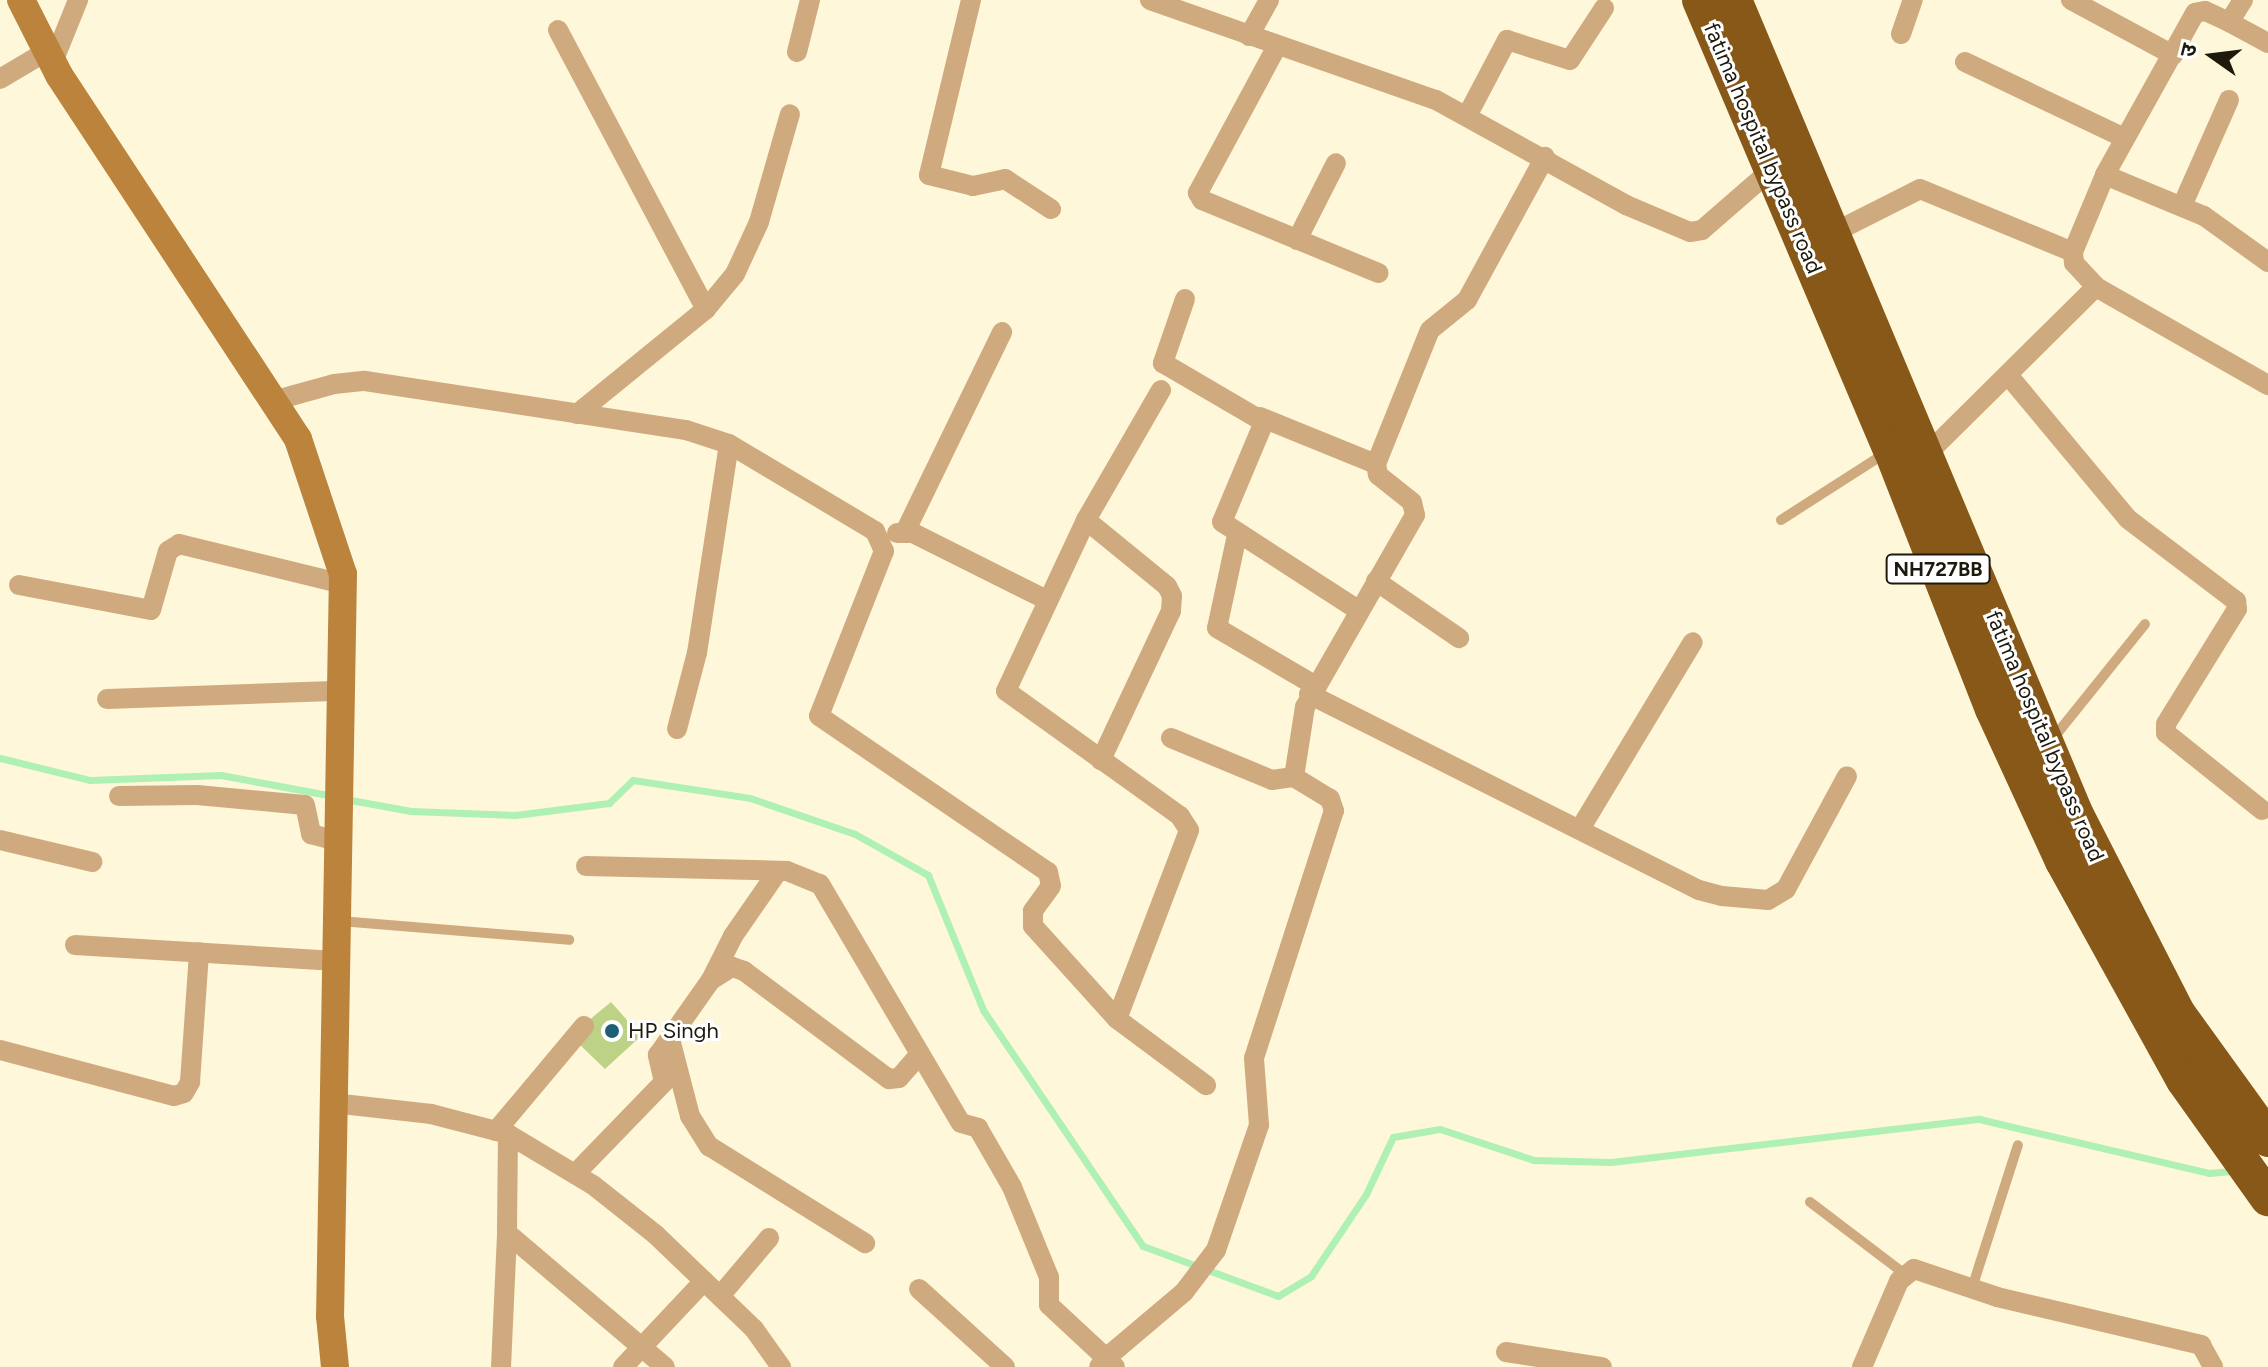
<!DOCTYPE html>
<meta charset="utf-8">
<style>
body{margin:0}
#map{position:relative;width:2268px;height:1367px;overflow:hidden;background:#fef7da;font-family:Figtree,"Noto Sans Devanagari",sans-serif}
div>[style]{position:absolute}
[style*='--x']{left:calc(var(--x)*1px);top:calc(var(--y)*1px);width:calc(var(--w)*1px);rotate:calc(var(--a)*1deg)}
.stream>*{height:7px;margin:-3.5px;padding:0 3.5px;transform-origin:3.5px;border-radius:3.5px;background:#aff0b5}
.building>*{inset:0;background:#bdd286}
.lane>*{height:10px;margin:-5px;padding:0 5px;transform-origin:5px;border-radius:5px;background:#d0aa7f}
.street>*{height:20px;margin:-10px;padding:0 10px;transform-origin:10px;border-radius:10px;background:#d0aa7f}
.secondary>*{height:28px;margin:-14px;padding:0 14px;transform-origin:14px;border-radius:14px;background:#bb833c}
.highway>*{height:36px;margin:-18px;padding:0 18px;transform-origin:18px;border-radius:18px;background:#875818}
.dots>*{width:22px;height:22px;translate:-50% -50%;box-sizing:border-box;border:4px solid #fff;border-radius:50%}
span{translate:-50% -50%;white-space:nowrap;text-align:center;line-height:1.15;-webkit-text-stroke:6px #fff;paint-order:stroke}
.shield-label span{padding:2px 6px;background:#fff;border:2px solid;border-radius:6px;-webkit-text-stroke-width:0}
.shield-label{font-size:20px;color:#1d1a0d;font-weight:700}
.street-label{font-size:22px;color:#1d1a0d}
.poi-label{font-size:22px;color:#1d1a0d}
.left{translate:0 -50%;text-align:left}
.north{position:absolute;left:2172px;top:16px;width:80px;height:80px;-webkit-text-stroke:6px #fff;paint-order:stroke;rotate:284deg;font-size:22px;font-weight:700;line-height:32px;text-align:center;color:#1d1a0d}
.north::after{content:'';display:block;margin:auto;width:28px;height:36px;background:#1d1a0d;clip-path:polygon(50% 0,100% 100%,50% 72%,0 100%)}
</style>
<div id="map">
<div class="stream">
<i style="--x:0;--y:758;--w:93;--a:13.7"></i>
<i style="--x:90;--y:780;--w:131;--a:-2.2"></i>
<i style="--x:221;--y:775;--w:114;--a:10.6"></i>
<i style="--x:345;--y:799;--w:67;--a:10.3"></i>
<i style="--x:411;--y:811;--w:104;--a:2.2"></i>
<i style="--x:515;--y:815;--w:95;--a:-7.3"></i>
<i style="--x:609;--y:803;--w:33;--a:-44"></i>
<i style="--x:633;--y:780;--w:118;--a:8.7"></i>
<i style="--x:750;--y:798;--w:111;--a:18.9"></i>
<i style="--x:855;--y:834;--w:84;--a:29.3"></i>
<i style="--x:928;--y:875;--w:146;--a:67.8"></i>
<i style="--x:983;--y:1010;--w:285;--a:55.9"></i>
<i style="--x:1143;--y:1246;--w:144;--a:20.3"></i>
<i style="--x:1278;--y:1296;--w:39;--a:-31"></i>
<i style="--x:1311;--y:1276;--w:99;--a:-56.1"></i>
<i style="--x:1366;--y:1194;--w:63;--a:-64.7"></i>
<i style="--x:1393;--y:1137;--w:48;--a:-9.7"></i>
<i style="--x:1440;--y:1129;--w:99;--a:18.3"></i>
<i style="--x:1534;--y:1160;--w:77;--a:1.5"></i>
<i style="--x:1611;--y:1162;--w:371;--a:-6.7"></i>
<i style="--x:1979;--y:1119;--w:236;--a:13.2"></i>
<i style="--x:2209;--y:1173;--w:25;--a:-5"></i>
</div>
<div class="building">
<i style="clip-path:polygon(611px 1002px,641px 1036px,605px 1069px,577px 1042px,588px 1021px)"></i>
</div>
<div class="lane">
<i style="--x:1781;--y:520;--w:126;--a:-32.7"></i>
<i style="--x:2051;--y:741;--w:150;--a:-51.2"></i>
<i style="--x:340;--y:921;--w:230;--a:4.7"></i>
<i style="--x:1810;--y:1202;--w:121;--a:37.2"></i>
<i style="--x:1972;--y:1288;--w:150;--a:-72.2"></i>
</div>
<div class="street">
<i style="--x:971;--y:0;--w:180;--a:103.5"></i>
<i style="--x:929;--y:175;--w:45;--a:14"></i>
<i style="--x:973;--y:186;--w:33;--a:-12"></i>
<i style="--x:1005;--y:179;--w:55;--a:33.1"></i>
<i style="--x:1150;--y:0;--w:303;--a:19.3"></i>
<i style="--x:1436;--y:100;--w:217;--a:28.9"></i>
<i style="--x:1626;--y:205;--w:69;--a:22.9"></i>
<i style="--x:1690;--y:232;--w:12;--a:-9"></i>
<i style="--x:1702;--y:230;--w:91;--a:-41"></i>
<i style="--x:2071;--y:0;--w:116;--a:28.3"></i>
<i style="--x:2243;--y:0;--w:26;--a:122"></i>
<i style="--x:2229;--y:22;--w:26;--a:-155"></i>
<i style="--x:2205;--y:11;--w:10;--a:169"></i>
<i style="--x:2195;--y:13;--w:185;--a:119.1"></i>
<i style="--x:2105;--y:175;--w:83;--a:112.6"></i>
<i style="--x:2073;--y:252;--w:11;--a:85"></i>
<i style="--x:2074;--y:263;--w:33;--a:47"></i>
<i style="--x:2096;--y:287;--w:198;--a:29.7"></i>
<i style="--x:2229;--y:22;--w:44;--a:28.3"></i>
<i style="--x:558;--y:30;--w:316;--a:62.1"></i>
<i style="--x:1901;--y:34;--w:36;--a:-71"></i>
<i style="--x:1249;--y:36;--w:41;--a:-60.9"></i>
<i style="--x:1277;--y:46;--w:167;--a:118.3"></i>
<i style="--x:1198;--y:193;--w:8;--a:60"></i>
<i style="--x:1202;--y:200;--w:191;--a:22.5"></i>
<i style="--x:797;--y:52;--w:54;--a:-76"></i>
<i style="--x:53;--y:62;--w:67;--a:-68"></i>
<i style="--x:1965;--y:62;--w:176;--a:25.5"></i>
<i style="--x:0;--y:79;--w:55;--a:-30.8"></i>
<i style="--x:1467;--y:116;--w:86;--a:-62.2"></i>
<i style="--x:1507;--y:40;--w:66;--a:17.6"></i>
<i style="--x:1570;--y:60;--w:62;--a:-56.8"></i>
<i style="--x:2105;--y:175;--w:107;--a:22.5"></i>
<i style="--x:2204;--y:216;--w:79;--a:35.7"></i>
<i style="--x:2182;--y:206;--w:116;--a:-66.1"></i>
<i style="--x:1833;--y:233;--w:97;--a:-26.8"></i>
<i style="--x:1920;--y:189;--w:165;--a:22.4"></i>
<i style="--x:1297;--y:240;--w:86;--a:-63.1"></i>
<i style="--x:1185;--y:299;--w:68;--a:109"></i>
<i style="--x:1163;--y:363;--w:117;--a:30.3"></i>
<i style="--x:1264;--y:422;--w:108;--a:112.8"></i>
<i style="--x:1222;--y:522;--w:162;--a:32.9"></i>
<i style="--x:2008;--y:375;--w:187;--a:50.2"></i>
<i style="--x:2128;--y:519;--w:136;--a:37.2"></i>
<i style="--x:2236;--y:601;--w:8;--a:83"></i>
<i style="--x:2237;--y:609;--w:135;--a:121.7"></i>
<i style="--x:2166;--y:724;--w:9;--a:90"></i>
<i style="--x:2166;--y:733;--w:123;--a:38.7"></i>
<i style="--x:273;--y:401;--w:63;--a:-15.6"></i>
<i style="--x:334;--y:384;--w:31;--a:-6"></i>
<i style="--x:365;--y:381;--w:325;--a:8.7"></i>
<i style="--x:686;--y:430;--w:45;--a:18"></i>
<i style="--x:729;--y:444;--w:170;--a:30.8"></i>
<i style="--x:875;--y:531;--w:22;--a:66"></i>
<i style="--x:884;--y:551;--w:177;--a:111.5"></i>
<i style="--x:819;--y:716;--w:277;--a:34.3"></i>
<i style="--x:1048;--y:872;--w:14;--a:78"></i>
<i style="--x:1051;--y:886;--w:31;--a:126"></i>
<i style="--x:1033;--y:911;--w:15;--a:90"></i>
<i style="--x:1033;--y:926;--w:125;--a:47.9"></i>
<i style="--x:1117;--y:1019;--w:111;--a:36.6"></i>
<i style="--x:577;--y:414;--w:166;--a:-39.1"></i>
<i style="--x:706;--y:309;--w:45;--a:-50.4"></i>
<i style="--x:735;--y:274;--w:57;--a:-65.2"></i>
<i style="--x:759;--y:222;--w:112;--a:-74"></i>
<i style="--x:1260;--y:417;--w:125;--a:22.1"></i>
<i style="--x:1928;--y:453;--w:236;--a:-44.7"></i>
<i style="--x:1086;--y:520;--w:104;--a:39.2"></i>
<i style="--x:1167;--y:586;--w:11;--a:63"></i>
<i style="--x:1172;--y:596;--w:15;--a:94"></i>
<i style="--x:1171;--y:611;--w:165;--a:115.2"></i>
<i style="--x:906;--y:530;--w:220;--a:-64.1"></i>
<i style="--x:897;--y:533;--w:16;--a:0"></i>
<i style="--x:913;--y:533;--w:150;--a:26.6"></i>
<i style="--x:1237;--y:535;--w:95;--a:102.1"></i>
<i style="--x:1217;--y:628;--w:113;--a:30.4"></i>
<i style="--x:1376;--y:581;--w:101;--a:34.5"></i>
<i style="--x:19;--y:585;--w:134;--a:10.7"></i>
<i style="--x:151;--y:610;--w:61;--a:-73.9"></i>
<i style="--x:168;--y:551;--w:13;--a:-32"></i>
<i style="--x:179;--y:544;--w:169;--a:13.7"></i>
<i style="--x:1309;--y:694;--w:436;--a:26.7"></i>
<i style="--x:1699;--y:890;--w:24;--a:15"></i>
<i style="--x:1722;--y:896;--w:46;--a:5"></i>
<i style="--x:1768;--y:900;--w:21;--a:-31"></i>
<i style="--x:1786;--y:889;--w:128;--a:-61.6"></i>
<i style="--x:107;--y:699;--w:233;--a:-2"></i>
<i style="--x:677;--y:729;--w:79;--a:-75.3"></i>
<i style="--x:697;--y:653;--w:211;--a:-81.3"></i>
<i style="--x:1171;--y:738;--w:109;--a:22.6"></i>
<i style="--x:1272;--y:780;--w:22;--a:-8"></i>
<i style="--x:119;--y:796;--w:78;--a:-0.7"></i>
<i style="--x:197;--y:795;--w:108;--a:5.3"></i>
<i style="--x:305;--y:805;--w:30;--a:78"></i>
<i style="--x:311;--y:834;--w:28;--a:15"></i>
<i style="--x:1580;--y:829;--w:218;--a:-58.9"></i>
<i style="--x:0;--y:840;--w:95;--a:13.4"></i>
<i style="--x:586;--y:866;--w:201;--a:1.4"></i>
<i style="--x:787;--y:871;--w:35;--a:22"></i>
<i style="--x:820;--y:884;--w:277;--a:59.5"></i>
<i style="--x:961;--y:1123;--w:18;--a:16"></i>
<i style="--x:978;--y:1128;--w:68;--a:60"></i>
<i style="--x:1012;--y:1187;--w:97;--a:67.7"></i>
<i style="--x:1049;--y:1277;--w:28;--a:90"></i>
<i style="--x:1049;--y:1305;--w:78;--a:42.9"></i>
<i style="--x:1106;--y:1358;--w:11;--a:128"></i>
<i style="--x:75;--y:945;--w:261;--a:3.5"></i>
<i style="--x:711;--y:980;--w:49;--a:-63.4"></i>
<i style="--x:733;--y:936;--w:79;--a:-55.3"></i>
<i style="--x:1117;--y:1019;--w:202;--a:-69.1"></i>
<i style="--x:1189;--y:830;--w:17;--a:-123"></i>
<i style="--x:1180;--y:816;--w:214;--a:-144.3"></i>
<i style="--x:1006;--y:691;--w:189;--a:-64.9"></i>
<i style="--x:1086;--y:520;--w:150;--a:-60"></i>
<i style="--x:670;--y:1039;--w:80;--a:75.4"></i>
<i style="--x:690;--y:1116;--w:36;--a:58"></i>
<i style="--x:709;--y:1146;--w:184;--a:31.9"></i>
<i style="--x:0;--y:1050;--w:180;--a:14.8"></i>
<i style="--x:174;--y:1096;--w:10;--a:-17"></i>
<i style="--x:184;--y:1093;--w:13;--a:-61"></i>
<i style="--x:190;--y:1082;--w:130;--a:-86"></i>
<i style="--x:333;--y:1103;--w:99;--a:6.4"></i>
<i style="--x:431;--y:1114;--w:80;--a:14.6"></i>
<i style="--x:508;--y:1134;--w:99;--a:90.6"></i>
<i style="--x:507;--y:1233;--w:207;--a:40.3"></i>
<i style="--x:496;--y:1131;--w:137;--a:-50"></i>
<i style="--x:508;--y:1134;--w:99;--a:31"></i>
<i style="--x:593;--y:1185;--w:80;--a:38.4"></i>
<i style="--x:656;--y:1235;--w:136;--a:43.8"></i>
<i style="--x:754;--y:1329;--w:47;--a:54.6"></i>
<i style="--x:575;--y:1174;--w:128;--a:-45.9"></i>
<i style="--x:664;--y:1082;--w:28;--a:-103"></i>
<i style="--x:658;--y:1055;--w:92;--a:-54.8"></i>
<i style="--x:711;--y:980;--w:25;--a:-32"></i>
<i style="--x:732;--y:967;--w:13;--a:18"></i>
<i style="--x:744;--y:971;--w:181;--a:36.7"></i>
<i style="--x:889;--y:1079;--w:10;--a:-6"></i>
<i style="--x:899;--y:1078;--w:32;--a:-49"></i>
<i style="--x:919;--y:1289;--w:116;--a:42.2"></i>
<i style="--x:720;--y:1296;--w:76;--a:-49.8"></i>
<i style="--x:1506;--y:1352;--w:97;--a:8.9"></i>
<i style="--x:501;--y:1367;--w:134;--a:-87.4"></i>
<i style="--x:623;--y:1367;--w:118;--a:-46.7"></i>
<i style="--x:1115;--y:1367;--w:13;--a:-135"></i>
<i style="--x:1106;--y:1358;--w:102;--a:-40.2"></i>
<i style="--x:1184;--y:1292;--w:53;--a:-52.7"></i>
<i style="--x:1216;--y:1250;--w:132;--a:-71"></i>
<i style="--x:1259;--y:1125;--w:67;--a:-94.3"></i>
<i style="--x:1254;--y:1058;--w:260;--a:-72.1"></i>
<i style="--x:1334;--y:811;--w:13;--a:-108"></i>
<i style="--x:1330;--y:799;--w:42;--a:-148.6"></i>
<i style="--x:1294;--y:777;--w:71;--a:-81.1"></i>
<i style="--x:1305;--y:707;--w:221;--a:-60.2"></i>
<i style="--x:1415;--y:515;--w:13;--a:-103"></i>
<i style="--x:1412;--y:502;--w:43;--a:-141.5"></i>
<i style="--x:1378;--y:475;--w:11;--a:-100"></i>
<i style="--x:1376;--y:464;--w:144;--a:-68.1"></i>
<i style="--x:1430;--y:330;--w:48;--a:-39"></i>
<i style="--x:1467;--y:300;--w:163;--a:-61.4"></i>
<i style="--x:1862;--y:1367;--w:94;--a:-66.7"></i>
<i style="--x:1899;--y:1281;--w:19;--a:-39"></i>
<i style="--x:1914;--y:1269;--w:88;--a:18.6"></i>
<i style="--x:1997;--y:1297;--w:210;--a:13.2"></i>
<i style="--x:2201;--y:1345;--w:25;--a:61"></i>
</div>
<div class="secondary">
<i style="--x:21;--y:0;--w:84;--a:63.1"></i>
<i style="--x:59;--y:75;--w:435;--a:56.7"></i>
<i style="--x:298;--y:439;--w:142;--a:71.6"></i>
<i style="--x:343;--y:574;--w:742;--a:91"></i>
<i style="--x:330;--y:1316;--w:51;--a:84.4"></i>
</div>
<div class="highway">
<i style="--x:1700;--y:0;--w:488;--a:67"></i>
<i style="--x:1891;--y:449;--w:279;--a:68.6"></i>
<i style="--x:1993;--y:709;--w:167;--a:65.3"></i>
<i style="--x:2063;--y:861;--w:250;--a:61.1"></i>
<i style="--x:2184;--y:1080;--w:145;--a:54.6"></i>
<i style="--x:1734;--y:0;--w:884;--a:67.24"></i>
<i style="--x:2076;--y:815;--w:224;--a:62.9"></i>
<i style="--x:2178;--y:1014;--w:154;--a:54.2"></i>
</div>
<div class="dots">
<i style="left:612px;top:1031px;background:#1f5f75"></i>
</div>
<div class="shield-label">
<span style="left:1938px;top:569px">NH727BB</span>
</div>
<div class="street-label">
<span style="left:1763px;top:148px;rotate:67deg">fatima hospital bypass road</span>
<span style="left:2045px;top:736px;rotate:67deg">fatima hospital bypass road</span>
</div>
<div class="poi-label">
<span class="left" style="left:628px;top:1031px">HP Singh</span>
</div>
<div class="north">उ</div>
</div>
